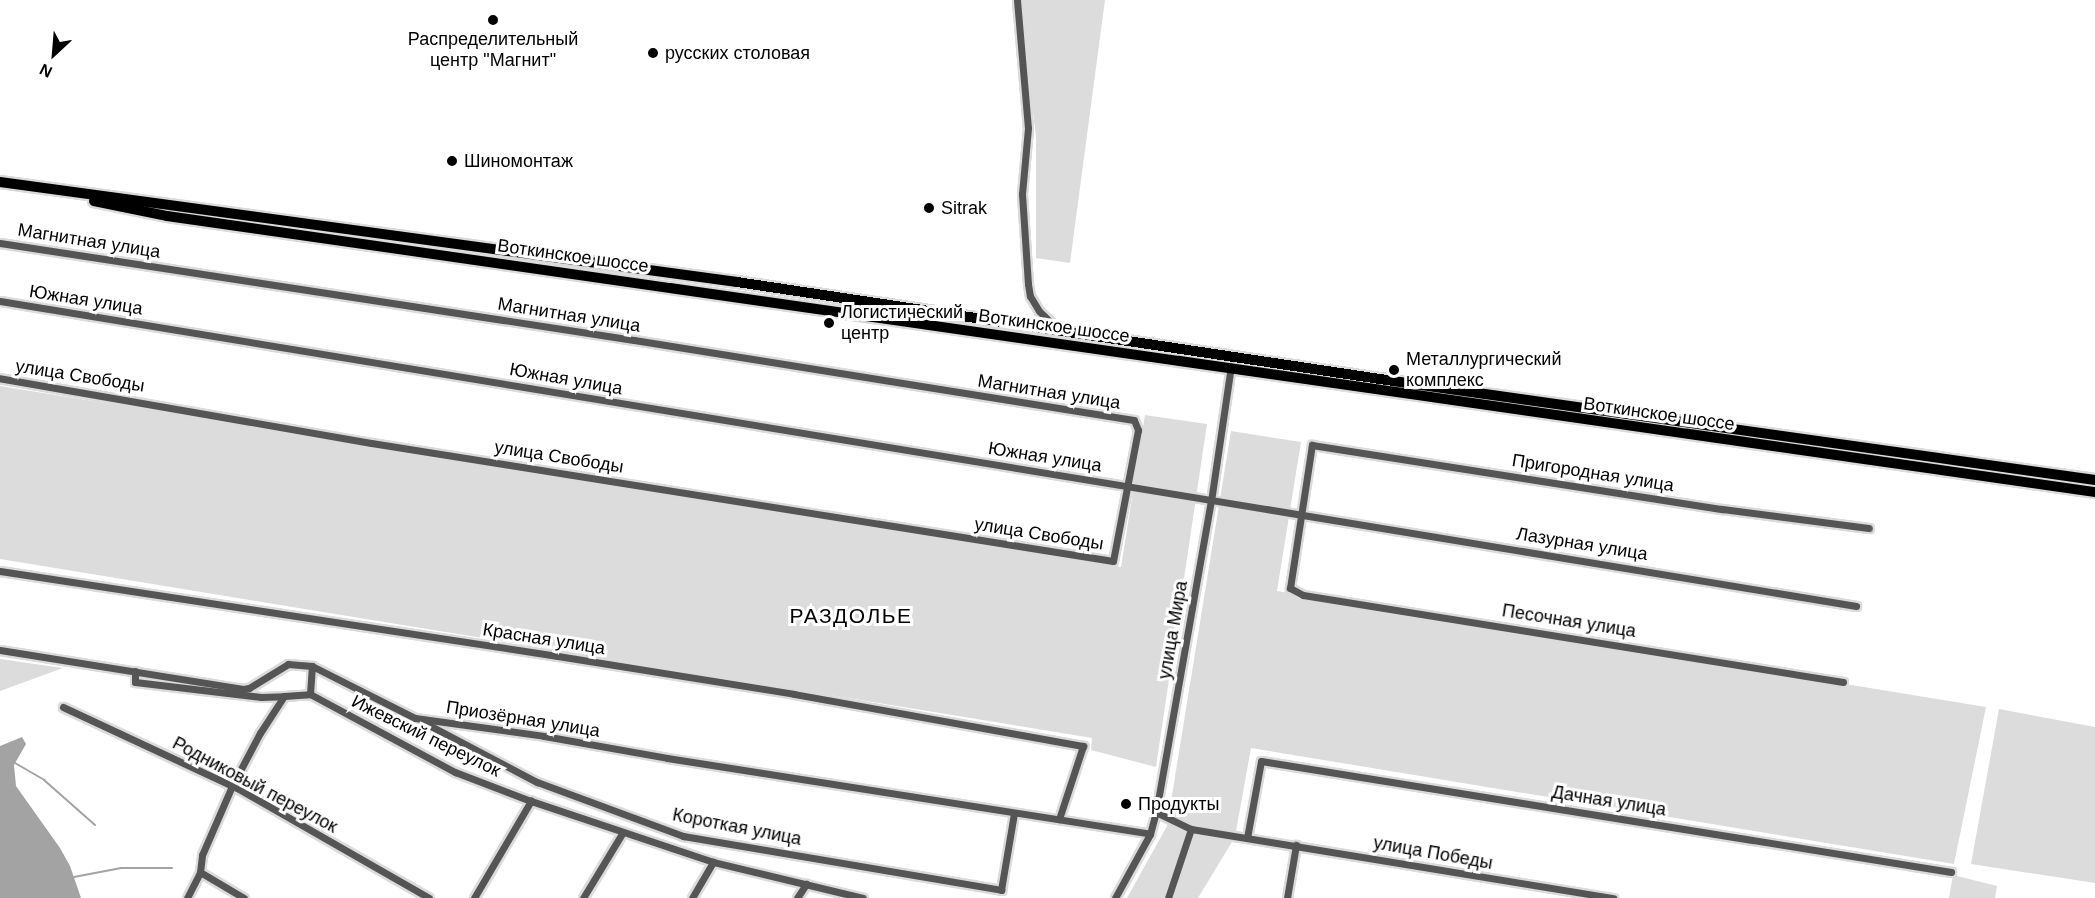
<!DOCTYPE html>
<meta charset="utf-8">
<style>
body{margin:0}
#map{position:relative;width:2095px;height:898px;overflow:hidden;background:#fff;font-family:Helvetica,sans-serif}
div>[style]{position:absolute}
[style*='--x']{left:calc(var(--x)*1px);top:calc(var(--y)*1px);width:calc(var(--w)*1px);rotate:calc(var(--a)*1deg)}
.green>*{inset:0;background:#dcdcdc}
.water>*{inset:0;background:#a3a3a3}
.stream>*{height:2px;margin:-1px;padding:0 1px;transform-origin:1px;border-radius:1px;background:#a3a3a3}
.roads{filter:drop-shadow(2px 0 #dbdbdb) drop-shadow(-2px 0 #dbdbdb) drop-shadow(0 2px #dbdbdb) drop-shadow(0 -2px #dbdbdb)}
.minor>*{height:7px;margin:-3.5px;padding:0 3.5px;transform-origin:3.5px;border-radius:3.5px;background:#555}
.primary>*{height:10px;margin:-5px;padding:0 5px;transform-origin:5px;border-radius:5px;background:#000}
.dots>*{width:16px;height:16px;translate:-50% -50%;box-sizing:border-box;border:3px solid #fff;border-radius:50%}
span{translate:-50% -50%;white-space:nowrap;text-align:center;line-height:1.15;-webkit-text-stroke:6px #fff;paint-order:stroke}
.poi-label{font-size:18px;color:#000}
.left{translate:0 -50%;text-align:left}
.street-label{font-size:18px;color:#000}
.quarter-label{font-size:21px;color:#000;letter-spacing:1.5px}
.north{position:absolute;left:24px;top:24px;width:60px;height:60px;-webkit-text-stroke:4px #fff;paint-order:stroke;rotate:206deg;font-size:16px;font-weight:700;line-height:24px;text-align:center;color:#000}
.north::after{content:'';display:block;margin:auto;width:21px;height:27px;background:#000;clip-path:polygon(50% 0,100% 100%,50% 72%,0 100%)}
</style>
<div id="map">
<div class="green">
<i style="clip-path:polygon(1017px 0,1105px 0,1070px 263px,1036px 258px,1036px 135px)"></i>
<i style="clip-path:polygon(0 386px,1121px 567px,1145px 415px,1207px 424px,1156px 767px,1091px 750px,1092px 738px,0 559px)"></i>
<i style="clip-path:polygon(1231px 431px,1301px 442px,1277px 591px,1986px 707px,1954px 864px,1251px 748px,1235px 837px,1198px 898px,1127px 898px,1167px 826px)"></i>
<i style="clip-path:polygon(0 659px,63px 668px,0 691px)"></i>
<i style="clip-path:polygon(1999px 709px,2095px 727px,2095px 883px,1971px 864px)"></i>
<i style="clip-path:polygon(1953px 875px,1997px 886px,1995px 898px,1949px 898px)"></i>
</div>
<div class="water">
<i style="clip-path:polygon(22px 737px,26px 744px,14px 765px,16px 786px,60px 848px,70px 866px,81px 898px,0 898px,0 746px)"></i>
</div>
<div class="stream">
<i style="--x:15;--y:763;--w:34;--a:30"></i>
<i style="--x:44;--y:780;--w:68;--a:41.4"></i>
<i style="--x:74;--y:877;--w:48;--a:-10.8"></i>
<i style="--x:121;--y:868;--w:51;--a:0"></i>
</div>
<div class="roads">
<div class="minor">
<i style="--x:1017;--y:0;--w:128;--a:85.1"></i>
<i style="--x:1028;--y:128;--w:66;--a:95.2"></i>
<i style="--x:1022;--y:194;--w:90;--a:86.2"></i>
<i style="--x:1028;--y:284;--w:12;--a:81"></i>
<i style="--x:1030;--y:296;--w:17;--a:59"></i>
<i style="--x:1039;--y:311;--w:28;--a:44"></i>
<i style="--x:0;--y:243;--w:641;--a:8.7"></i>
<i style="--x:634;--y:340;--w:506;--a:9.09"></i>
<i style="--x:1134;--y:420;--w:11;--a:68"></i>
<i style="--x:1138;--y:430;--w:133;--a:100.8"></i>
<i style="--x:1113;--y:561;--w:751;--a:-170.96"></i>
<i style="--x:371;--y:443;--w:377;--a:-170.1"></i>
<i style="--x:0;--y:301;--w:1881;--a:9.33"></i>
<i style="--x:0;--y:571;--w:564;--a:8.66"></i>
<i style="--x:558;--y:656;--w:239;--a:9.1"></i>
<i style="--x:794;--y:694;--w:294;--a:10.2"></i>
<i style="--x:1083;--y:746;--w:77;--a:108.2"></i>
<i style="--x:0;--y:650;--w:246;--a:9.1"></i>
<i style="--x:243;--y:689;--w:6;--a:-9"></i>
<i style="--x:249;--y:688;--w:46;--a:-31.6"></i>
<i style="--x:288;--y:664;--w:24;--a:5"></i>
<i style="--x:312;--y:666;--w:115;--a:26.8"></i>
<i style="--x:415;--y:718;--w:130;--a:7.9"></i>
<i style="--x:544;--y:736;--w:125;--a:10.1"></i>
<i style="--x:667;--y:758;--w:489;--a:8.9"></i>
<i style="--x:135;--y:671;--w:11;--a:90"></i>
<i style="--x:135;--y:682;--w:127;--a:6.8"></i>
<i style="--x:261;--y:697;--w:23;--a:-2"></i>
<i style="--x:1843;--y:682;--w:547;--a:-170.85"></i>
<i style="--x:1303;--y:595;--w:15;--a:-152"></i>
<i style="--x:1290;--y:588;--w:145;--a:-81.3"></i>
<i style="--x:1312;--y:445;--w:415;--a:8.9"></i>
<i style="--x:1722;--y:509;--w:148;--a:7.4"></i>
<i style="--x:310;--y:694;--w:165;--a:28.3"></i>
<i style="--x:455;--y:772;--w:81;--a:20.9"></i>
<i style="--x:531;--y:801;--w:192;--a:18.5"></i>
<i style="--x:713;--y:862;--w:154;--a:13.5"></i>
<i style="--x:310;--y:694;--w:28;--a:-86"></i>
<i style="--x:63;--y:707;--w:192;--a:25"></i>
<i style="--x:237;--y:788;--w:221;--a:29.8"></i>
<i style="--x:423;--y:722;--w:129;--a:27.8"></i>
<i style="--x:537;--y:782;--w:156;--a:20.3"></i>
<i style="--x:683;--y:836;--w:323;--a:9.6"></i>
<i style="--x:1001;--y:890;--w:78;--a:-80.4"></i>
<i style="--x:1156;--y:812;--w:39;--a:26"></i>
<i style="--x:1191;--y:829;--w:428;--a:9.3"></i>
<i style="--x:1247;--y:838;--w:78;--a:-79.7"></i>
<i style="--x:1261;--y:761;--w:699;--a:9.14"></i>
<i style="--x:200;--y:872;--w:51;--a:30.6"></i>
<i style="--x:187;--y:898;--w:29;--a:-63"></i>
<i style="--x:200;--y:872;--w:17;--a:-83"></i>
<i style="--x:202;--y:855;--w:75;--a:-66.5"></i>
<i style="--x:232;--y:786;--w:60;--a:-62.2"></i>
<i style="--x:260;--y:733;--w:44;--a:-57"></i>
<i style="--x:284;--y:696;--w:26;--a:-4"></i>
<i style="--x:474;--y:898;--w:113;--a:-59.6"></i>
<i style="--x:583;--y:898;--w:77;--a:-58.8"></i>
<i style="--x:692;--y:898;--w:42;--a:-59.7"></i>
<i style="--x:797;--y:898;--w:17;--a:-57"></i>
<i style="--x:1115;--y:898;--w:73;--a:-61.3"></i>
<i style="--x:1150;--y:834;--w:23;--a:-75"></i>
<i style="--x:1156;--y:812;--w:316;--a:-80"></i>
<i style="--x:1211;--y:501;--w:136;--a:-81.6"></i>
<i style="--x:1168;--y:898;--w:73;--a:-71.6"></i>
<i style="--x:1287;--y:898;--w:54;--a:-80.4"></i>
</div>
<div class="primary">
<i style="--x:0;--y:182;--w:744;--a:7.73"></i>
<i style="--x:737;--y:282;--w:663;--a:8.58"></i>
<i style="--x:1393;--y:381;--w:709;--a:8.03"></i>
<i style="--x:94;--y:201;--w:75;--a:11.6"></i>
<i style="--x:167;--y:216;--w:1948;--a:8.15"></i>
</div>
</div>
<div class="dots">
<i style="left:493px;top:20px;background:#000"></i>
<i style="left:653px;top:53px;background:#000"></i>
<i style="left:452px;top:161px;background:#000"></i>
<i style="left:929px;top:208px;background:#000"></i>
<i style="left:829px;top:323px;background:#000"></i>
<i style="left:1394px;top:370px;background:#000"></i>
<i style="left:1126px;top:804px;background:#000"></i>
</div>
<div class="poi-label">
<span style="left:493px;top:50px">Распределительный<br>центр "Магнит"</span>
<span class="left" style="left:665px;top:53px">русских столовая</span>
<span class="left" style="left:464px;top:161px">Шиномонтаж</span>
<span class="left" style="left:941px;top:208px">Sitrak</span>
<span class="left" style="left:841px;top:323px">Логистический<br>центр</span>
<span class="left" style="left:1406px;top:370px">Металлургический<br>комплекс</span>
<span class="left" style="left:1138px;top:804px">Продукты</span>
</div>
<div class="street-label">
<span style="left:89px;top:241px;rotate:9deg">Магнитная улица</span>
<span style="left:573px;top:256px;rotate:8deg">Воткинское шоссе</span>
<span style="left:86px;top:300px;rotate:9deg">Южная улица</span>
<span style="left:569px;top:315px;rotate:9deg">Магнитная улица</span>
<span style="left:1054px;top:326px;rotate:8deg">Воткинское шоссе</span>
<span style="left:80px;top:376px;rotate:9deg">улица Свободы</span>
<span style="left:566px;top:379px;rotate:10deg">Южная улица</span>
<span style="left:1049px;top:392px;rotate:9deg">Магнитная улица</span>
<span style="left:1659px;top:414px;rotate:8deg">Воткинское шоссе</span>
<span style="left:559px;top:457px;rotate:9deg">улица Свободы</span>
<span style="left:1045px;top:457px;rotate:9deg">Южная улица</span>
<span style="left:1593px;top:473px;rotate:9deg">Пригородная улица</span>
<span style="left:1039px;top:534px;rotate:9deg">улица Свободы</span>
<span style="left:1582px;top:544px;rotate:9deg">Лазурная улица</span>
<span style="left:1569px;top:621px;rotate:9deg">Песочная улица</span>
<span style="left:1173px;top:630px;rotate:-80deg">улица Мира</span>
<span style="left:544px;top:639px;rotate:9deg">Красная улица</span>
<span style="left:523px;top:719px;rotate:9deg">Приозёрная улица</span>
<span style="left:426px;top:736px;rotate:26deg">Ижевский переулок</span>
<span style="left:255px;top:785px;rotate:28deg">Родниковый переулок</span>
<span style="left:1609px;top:801px;rotate:9deg">Дачная улица</span>
<span style="left:737px;top:827px;rotate:11deg">Короткая улица</span>
<span style="left:1433px;top:853px;rotate:10deg">улица Победы</span>
</div>
<div class="quarter-label">
<span style="left:851px;top:616px">РАЗДОЛЬЕ</span>
</div>
<div class="north">N</div>
</div>
